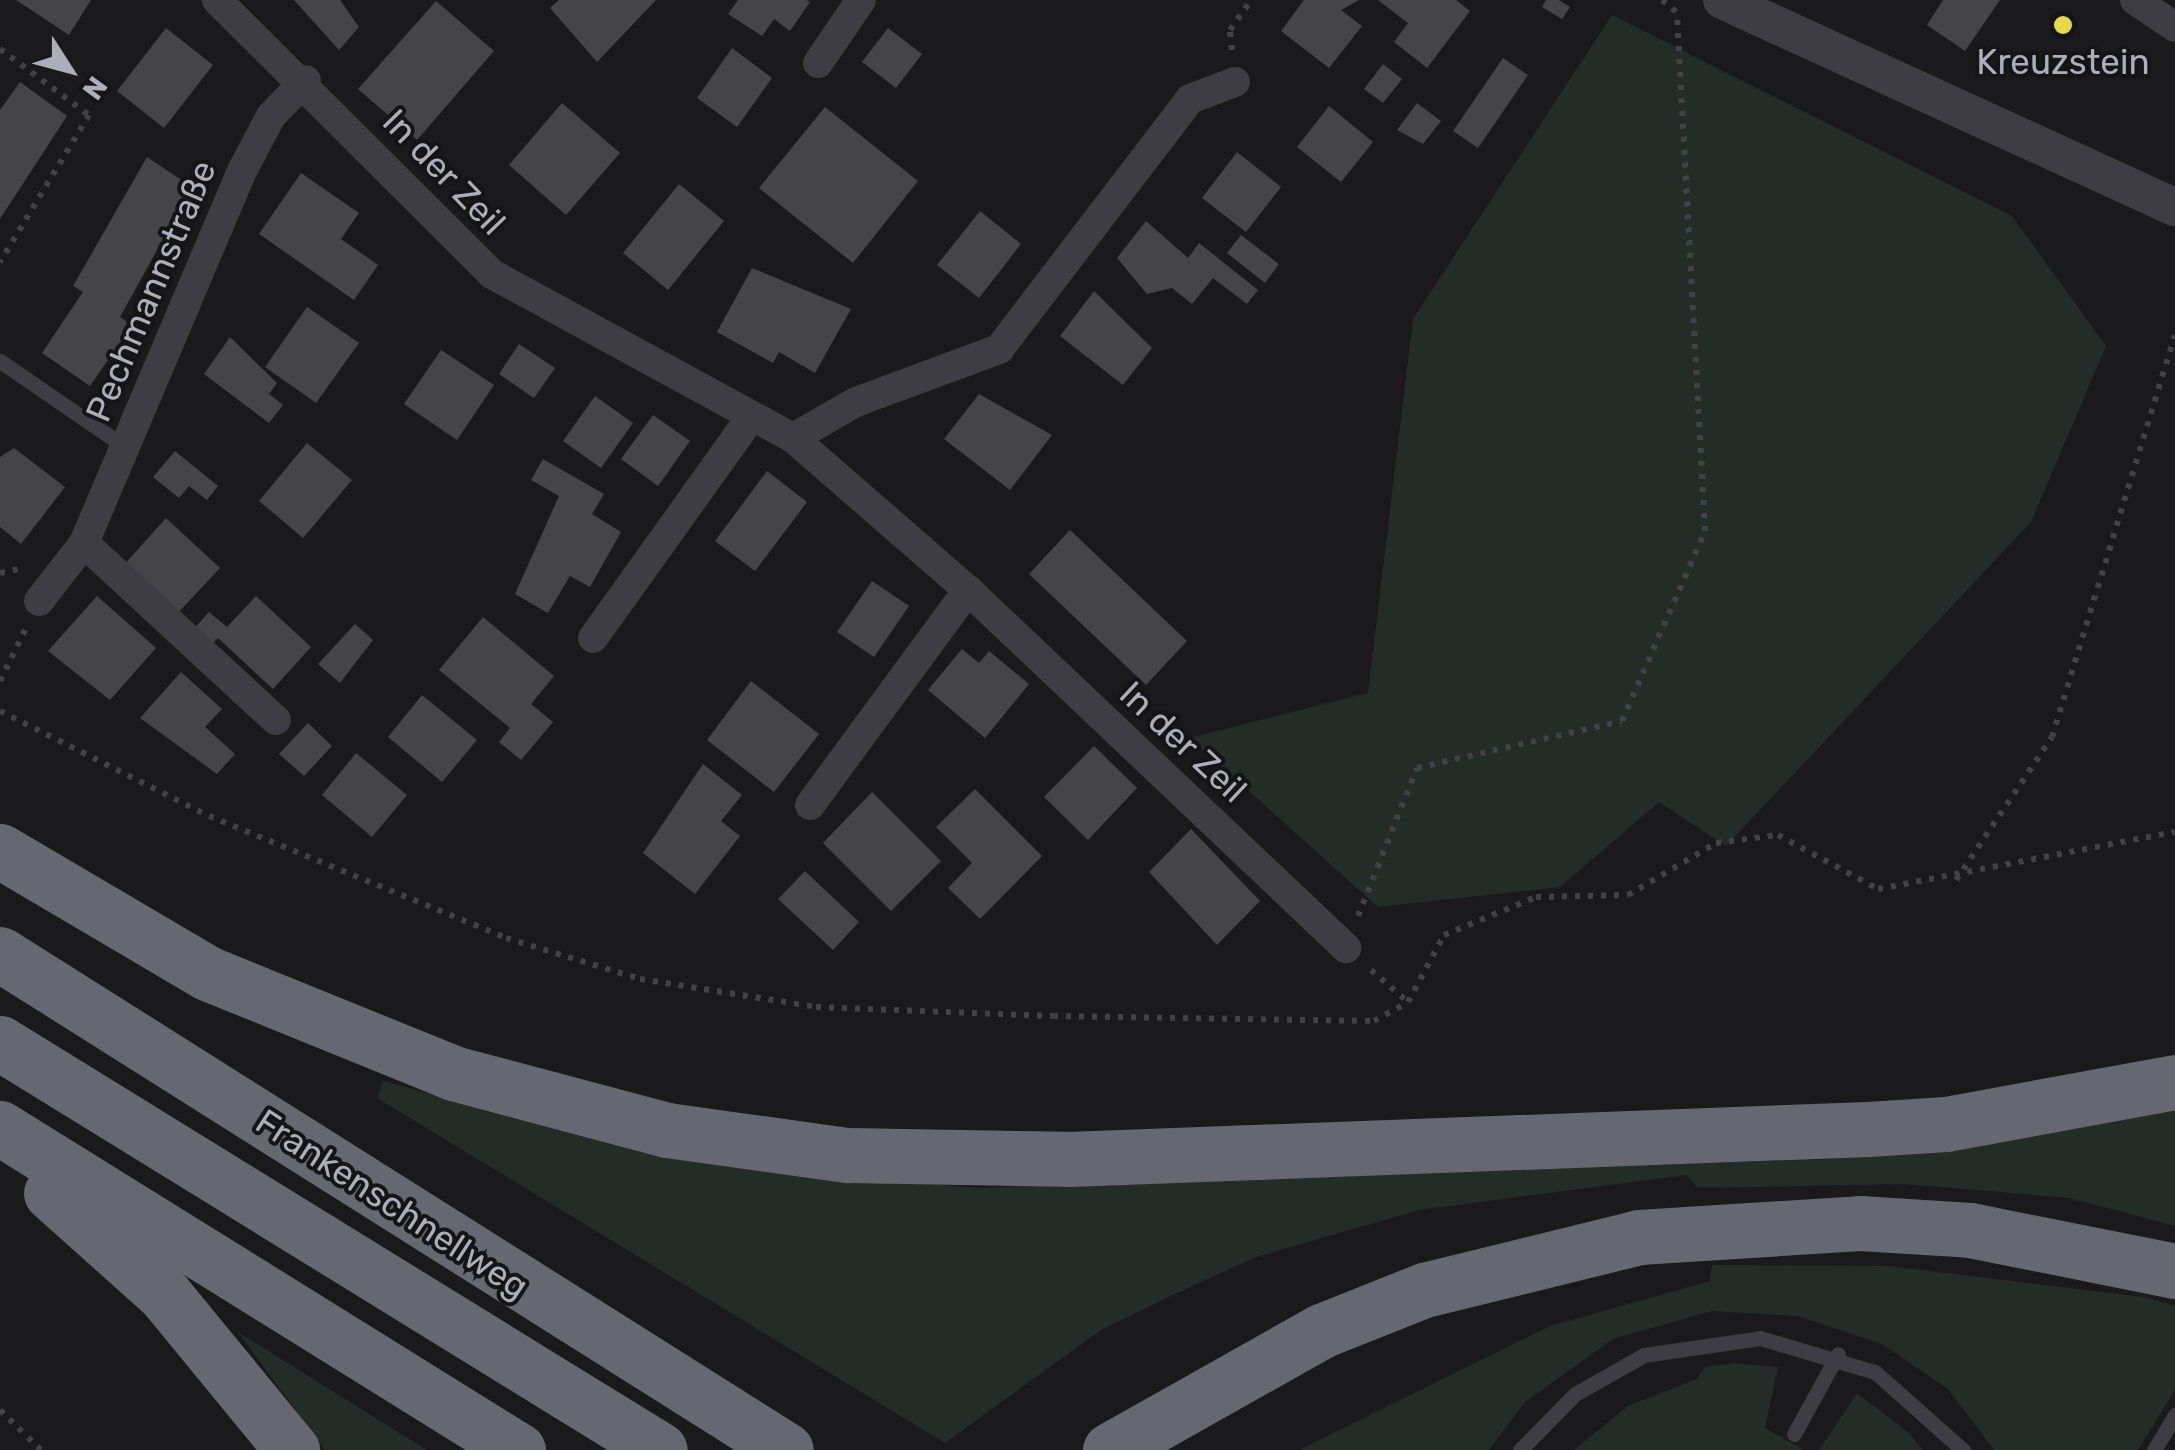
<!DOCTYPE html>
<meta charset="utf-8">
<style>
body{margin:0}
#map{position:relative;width:2175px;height:1450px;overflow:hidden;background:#1a1a1c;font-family:Rubik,sans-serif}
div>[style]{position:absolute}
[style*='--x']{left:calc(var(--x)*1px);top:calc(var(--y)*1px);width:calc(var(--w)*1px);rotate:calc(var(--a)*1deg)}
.green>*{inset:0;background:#242c27}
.building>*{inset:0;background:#454449}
.path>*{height:6px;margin-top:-3px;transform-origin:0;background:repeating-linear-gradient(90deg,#414147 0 5px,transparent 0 13px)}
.service>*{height:15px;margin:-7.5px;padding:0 7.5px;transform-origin:7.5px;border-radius:7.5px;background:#3d3d43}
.minor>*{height:30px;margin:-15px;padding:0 15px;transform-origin:15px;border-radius:15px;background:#3d3d43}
.tertiary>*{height:38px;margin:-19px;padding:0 19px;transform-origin:19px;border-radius:19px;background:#3d3d43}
.motorway>*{height:55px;margin:-27.5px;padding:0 27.5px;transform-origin:27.5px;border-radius:27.5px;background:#676771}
.dots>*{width:28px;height:28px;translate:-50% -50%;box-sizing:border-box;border:5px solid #151517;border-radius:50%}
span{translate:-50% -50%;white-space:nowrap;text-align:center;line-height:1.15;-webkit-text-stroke:8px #151517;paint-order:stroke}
.poi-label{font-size:35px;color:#adaeba}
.street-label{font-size:35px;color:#adaeba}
.north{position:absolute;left:20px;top:20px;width:100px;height:100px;-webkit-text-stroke:8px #151517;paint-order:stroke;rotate:126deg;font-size:28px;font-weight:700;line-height:40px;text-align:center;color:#adaeba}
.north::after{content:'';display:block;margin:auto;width:35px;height:45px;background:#adaeba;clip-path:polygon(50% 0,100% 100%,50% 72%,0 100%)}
</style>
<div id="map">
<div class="green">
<i style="clip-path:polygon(1612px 15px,2012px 216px,2106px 346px,2031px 522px,1726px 846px,1659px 802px,1560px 887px,1378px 907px,1190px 738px,1368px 693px,1413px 319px)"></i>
<i style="clip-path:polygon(383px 1081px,667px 1158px,976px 1188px,1827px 1159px,2009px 1141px,2175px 1109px,2175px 1226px,2069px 1198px,1903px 1184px,1698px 1188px,1686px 1175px,1419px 1210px,1256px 1257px,1168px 1297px,1101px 1330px,945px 1443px,377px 1098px)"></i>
<i style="clip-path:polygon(1712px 1265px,1889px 1266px,2144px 1297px,2175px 1306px,2175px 1390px,2138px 1450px,1994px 1450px,1948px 1389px,1882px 1344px,1798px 1316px,1712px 1311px,1613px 1339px,1525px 1402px,1489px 1450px,1299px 1450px,1550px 1326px,1710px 1281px)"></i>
<i style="clip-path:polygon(238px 1332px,427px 1450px,325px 1450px)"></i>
<i style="clip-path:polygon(1733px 1363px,1778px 1367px,1765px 1428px,1804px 1450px,1574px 1450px,1628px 1406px,1697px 1379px,1705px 1367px)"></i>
<i style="clip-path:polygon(1857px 1393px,1908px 1432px,1923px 1450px,1819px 1450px)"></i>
</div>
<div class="building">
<i style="clip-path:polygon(16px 0,91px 0,69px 35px)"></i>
<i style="clip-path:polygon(294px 0,340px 0,359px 27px,339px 50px)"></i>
<i style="clip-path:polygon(559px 0,656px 0,597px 62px,550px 8px)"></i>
<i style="clip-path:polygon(738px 0,807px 0,810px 2px,790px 31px,774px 19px,762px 36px,728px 14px)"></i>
<i style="clip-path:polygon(1304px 0,1359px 0,1341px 10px,1362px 26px,1329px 68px,1281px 31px)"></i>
<i style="clip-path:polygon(1378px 0,1456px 0,1470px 11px,1427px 68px,1394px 42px,1408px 23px)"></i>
<i style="clip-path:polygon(1546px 0,1559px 0,1570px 7px,1562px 19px,1542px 7px)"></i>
<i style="clip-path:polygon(1943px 0,2000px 0,1965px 51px,1927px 25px)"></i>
<i style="clip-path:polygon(436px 1px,494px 51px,417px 140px,358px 89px)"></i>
<i style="clip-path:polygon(166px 28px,213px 65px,164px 128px,117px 91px)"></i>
<i style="clip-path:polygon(888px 28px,922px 54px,896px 88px,862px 62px)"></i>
<i style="clip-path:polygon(732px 48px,772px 78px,737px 127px,697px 98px)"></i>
<i style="clip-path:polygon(1503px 58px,1528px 75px,1478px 148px,1453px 131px)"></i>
<i style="clip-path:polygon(1383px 64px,1402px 79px,1383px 103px,1364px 89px)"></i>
<i style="clip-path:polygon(20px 82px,67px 116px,0 219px,0 110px)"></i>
<i style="clip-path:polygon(562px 103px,620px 153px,566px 215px,509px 165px)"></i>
<i style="clip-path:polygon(1417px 103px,1441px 121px,1423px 144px,1397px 130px)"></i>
<i style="clip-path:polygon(1329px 106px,1373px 142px,1341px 182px,1297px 147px)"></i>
<i style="clip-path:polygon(825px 107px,918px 181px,853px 263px,759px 188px)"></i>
<i style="clip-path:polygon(1237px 152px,1281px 187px,1246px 232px,1202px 198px)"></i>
<i style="clip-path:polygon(147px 157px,192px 187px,120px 317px,132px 325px,90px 386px,42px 353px,83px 292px,73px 286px)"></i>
<i style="clip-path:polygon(301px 173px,359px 213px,341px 239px,378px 265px,354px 300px,259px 234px)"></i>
<i style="clip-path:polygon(679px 184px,724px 221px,668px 290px,623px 253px)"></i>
<i style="clip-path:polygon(980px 211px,1021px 244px,979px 298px,937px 265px)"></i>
<i style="clip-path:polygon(1146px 221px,1188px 258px,1199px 243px,1258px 290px,1247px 304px,1213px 278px,1192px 304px,1172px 288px,1147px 294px,1117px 258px)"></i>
<i style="clip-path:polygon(1241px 235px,1279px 264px,1265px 283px,1227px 253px)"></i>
<i style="clip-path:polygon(752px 268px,851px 309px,815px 373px,779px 352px,773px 363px,717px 332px)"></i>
<i style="clip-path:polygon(1094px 291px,1152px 348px,1123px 385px,1060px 336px)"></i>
<i style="clip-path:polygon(307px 307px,359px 343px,316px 403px,265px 367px)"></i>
<i style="clip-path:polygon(230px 337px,277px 383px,269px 394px,283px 405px,269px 423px,204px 374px)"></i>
<i style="clip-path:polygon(519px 344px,555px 368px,534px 398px,499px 374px)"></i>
<i style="clip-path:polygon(441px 350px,494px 385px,457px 440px,404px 404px)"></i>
<i style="clip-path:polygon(979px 394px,1052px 435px,1010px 490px,944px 439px)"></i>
<i style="clip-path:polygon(595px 396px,633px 423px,601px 468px,563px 441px)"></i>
<i style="clip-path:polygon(653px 415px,690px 441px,658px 486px,621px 459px)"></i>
<i style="clip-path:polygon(307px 443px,352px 480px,303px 538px,259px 501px)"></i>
<i style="clip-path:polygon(14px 448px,65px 487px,21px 544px,0 527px,0 457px)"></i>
<i style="clip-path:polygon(175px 451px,218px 486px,207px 500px,189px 486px,179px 498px,153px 477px)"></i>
<i style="clip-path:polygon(543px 459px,604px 494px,592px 514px,621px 532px,590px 587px,570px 576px,548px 613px,515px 594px,559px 496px,531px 480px)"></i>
<i style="clip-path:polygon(767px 471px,807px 502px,755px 571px,715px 541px)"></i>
<i style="clip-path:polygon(166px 518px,220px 568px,175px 616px,122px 567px)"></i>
<i style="clip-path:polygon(1070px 530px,1187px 641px,1146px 685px,1029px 574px)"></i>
<i style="clip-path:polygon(872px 581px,909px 606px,874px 657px,837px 632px)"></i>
<i style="clip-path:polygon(97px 596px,156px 648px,110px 700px,48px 651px)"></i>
<i style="clip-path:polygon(256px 596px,311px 647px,273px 689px,218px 638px,208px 648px,191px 632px,209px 612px,227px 627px)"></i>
<i style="clip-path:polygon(483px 617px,554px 676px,531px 704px,553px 722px,521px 760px,499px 742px,510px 728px,439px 670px)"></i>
<i style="clip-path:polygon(355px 624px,373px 640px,340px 683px,318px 664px)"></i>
<i style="clip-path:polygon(962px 649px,979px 663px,989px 651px,1029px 684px,985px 738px,928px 690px)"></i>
<i style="clip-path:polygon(181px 672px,222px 709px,205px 727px,235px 754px,217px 774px,140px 718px)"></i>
<i style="clip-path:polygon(751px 681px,819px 734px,774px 792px,707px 740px)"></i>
<i style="clip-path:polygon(422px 695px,477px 740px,442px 782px,388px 737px)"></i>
<i style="clip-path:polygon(308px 723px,332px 746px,304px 776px,279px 754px)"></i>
<i style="clip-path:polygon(1094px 746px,1137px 788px,1088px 840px,1044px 797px)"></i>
<i style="clip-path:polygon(356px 753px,407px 795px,372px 837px,322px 795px)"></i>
<i style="clip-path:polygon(703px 764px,742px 795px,721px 821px,740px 836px,695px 894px,643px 853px)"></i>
<i style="clip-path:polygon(975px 789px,1042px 856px,980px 919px,948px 888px,972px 863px,936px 827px)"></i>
<i style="clip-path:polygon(872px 792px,941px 861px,891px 911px,823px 843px)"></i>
<i style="clip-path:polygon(1191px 829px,1260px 901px,1217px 945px,1149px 872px)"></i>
<i style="clip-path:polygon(805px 871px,859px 922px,833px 950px,778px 899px)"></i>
</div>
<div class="path">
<i style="--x:1662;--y:0;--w:23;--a:40"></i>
<i style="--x:0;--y:49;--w:111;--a:36.6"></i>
<i style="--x:89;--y:115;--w:172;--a:121.2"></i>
<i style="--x:1232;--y:50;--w:20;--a:-96"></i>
<i style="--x:1230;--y:30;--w:37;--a:-55"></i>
<i style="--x:0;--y:573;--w:24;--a:-12"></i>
<i style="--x:0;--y:681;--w:57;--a:-63.9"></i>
<i style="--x:0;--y:711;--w:234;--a:26.7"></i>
<i style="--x:209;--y:816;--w:321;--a:22.3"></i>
<i style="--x:506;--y:938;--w:140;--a:17"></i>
<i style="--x:640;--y:979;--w:178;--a:9"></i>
<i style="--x:816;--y:1007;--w:237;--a:2.2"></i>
<i style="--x:1053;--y:1016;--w:321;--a:0.9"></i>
<i style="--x:1374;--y:1021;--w:39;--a:-29"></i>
<i style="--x:1956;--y:880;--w:172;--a:-56.1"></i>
<i style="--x:2052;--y:737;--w:420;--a:-73"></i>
<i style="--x:1358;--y:916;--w:159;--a:-68.3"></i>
<i style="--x:1417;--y:768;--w:210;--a:-12.9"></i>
<i style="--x:1622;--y:721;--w:207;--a:-66.4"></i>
<i style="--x:1705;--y:531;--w:518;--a:-93.1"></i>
<i style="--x:1371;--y:970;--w:49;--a:40.9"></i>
<i style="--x:1408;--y:1002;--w:76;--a:-61.8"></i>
<i style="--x:1444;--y:935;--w:100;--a:-22.4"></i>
<i style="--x:1536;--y:897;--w:92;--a:-1.2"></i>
<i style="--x:1628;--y:895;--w:102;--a:-30.6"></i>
<i style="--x:1716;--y:843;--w:63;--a:-7.4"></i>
<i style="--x:1778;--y:835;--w:114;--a:28.4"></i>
<i style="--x:1878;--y:889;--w:302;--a:-10.9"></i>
<i style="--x:0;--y:1410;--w:57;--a:44.3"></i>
</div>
<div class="service">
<i style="--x:0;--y:361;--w:152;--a:34.5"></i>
<i style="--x:1794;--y:1434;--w:91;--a:-61.2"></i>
<i style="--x:1520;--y:1450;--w:78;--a:-45.5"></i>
<i style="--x:1575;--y:1394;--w:79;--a:-29.5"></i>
<i style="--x:1644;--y:1355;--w:117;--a:-8.3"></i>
<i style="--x:1760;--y:1338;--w:120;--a:16.5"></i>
<i style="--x:1875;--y:1372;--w:118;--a:41.6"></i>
<i style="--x:2154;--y:1450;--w:41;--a:-59"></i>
</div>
<div class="minor">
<i style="--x:217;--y:0;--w:388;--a:44.9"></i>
<i style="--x:492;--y:274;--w:343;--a:28.6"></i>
<i style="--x:793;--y:438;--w:232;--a:41"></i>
<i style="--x:968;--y:590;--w:521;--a:43.44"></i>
<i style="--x:2135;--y:0;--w:48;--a:34"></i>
<i style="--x:818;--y:63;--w:76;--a:-55.7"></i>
<i style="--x:793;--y:438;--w:73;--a:-29.7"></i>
<i style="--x:856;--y:402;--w:153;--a:-20.3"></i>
<i style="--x:999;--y:349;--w:315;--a:-52.6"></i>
<i style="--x:1190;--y:99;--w:48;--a:-20.7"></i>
<i style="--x:84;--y:543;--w:261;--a:42.7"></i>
<i style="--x:39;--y:601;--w:73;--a:-52.2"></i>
<i style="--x:84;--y:543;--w:406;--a:-67"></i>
<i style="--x:243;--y:169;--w:60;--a:-62.2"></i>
<i style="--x:271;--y:116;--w:50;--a:-45.8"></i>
<i style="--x:593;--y:638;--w:272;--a:-54.4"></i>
<i style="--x:810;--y:805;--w:267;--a:-53.7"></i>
</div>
<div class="tertiary">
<i style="--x:1722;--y:0;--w:498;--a:24.6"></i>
</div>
<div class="motorway">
<i style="--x:0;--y:851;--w:240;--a:30.5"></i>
<i style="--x:207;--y:973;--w:266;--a:22.1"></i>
<i style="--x:453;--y:1073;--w:221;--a:14.9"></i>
<i style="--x:667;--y:1130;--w:183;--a:7.9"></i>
<i style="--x:848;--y:1155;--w:220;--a:1"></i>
<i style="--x:1068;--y:1159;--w:801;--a:-2.15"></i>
<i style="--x:1868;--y:1129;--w:78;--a:-3.7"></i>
<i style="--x:1946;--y:1124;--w:233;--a:-10.4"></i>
<i style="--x:0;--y:954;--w:929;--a:32.25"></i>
<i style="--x:0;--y:1043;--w:775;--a:31.66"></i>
<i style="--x:0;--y:1128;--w:610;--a:31.87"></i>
<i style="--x:51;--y:1193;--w:152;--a:41.8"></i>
<i style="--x:164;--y:1294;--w:202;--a:50.6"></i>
<i style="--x:1110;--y:1450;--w:242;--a:-29.4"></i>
<i style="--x:1321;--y:1331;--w:111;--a:-21.7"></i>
<i style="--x:1424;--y:1290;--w:221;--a:-13.8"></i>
<i style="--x:1639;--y:1237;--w:221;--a:-3.6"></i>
<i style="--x:1860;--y:1223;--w:110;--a:3.6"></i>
<i style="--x:1970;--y:1230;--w:209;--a:11.3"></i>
</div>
<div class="dots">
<i style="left:2063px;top:25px;background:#e6d947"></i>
</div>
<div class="poi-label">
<span style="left:2063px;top:62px">Kreuzstein</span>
</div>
<div class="street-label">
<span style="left:444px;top:172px;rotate:46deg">In der Zeil</span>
<span style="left:151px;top:291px;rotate:-67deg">Pechmannstraße</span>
<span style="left:1183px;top:742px;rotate:43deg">In der Zeil</span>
<span style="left:392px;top:1204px;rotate:33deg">Frankenschnellweg</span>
</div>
<div class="north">N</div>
</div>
